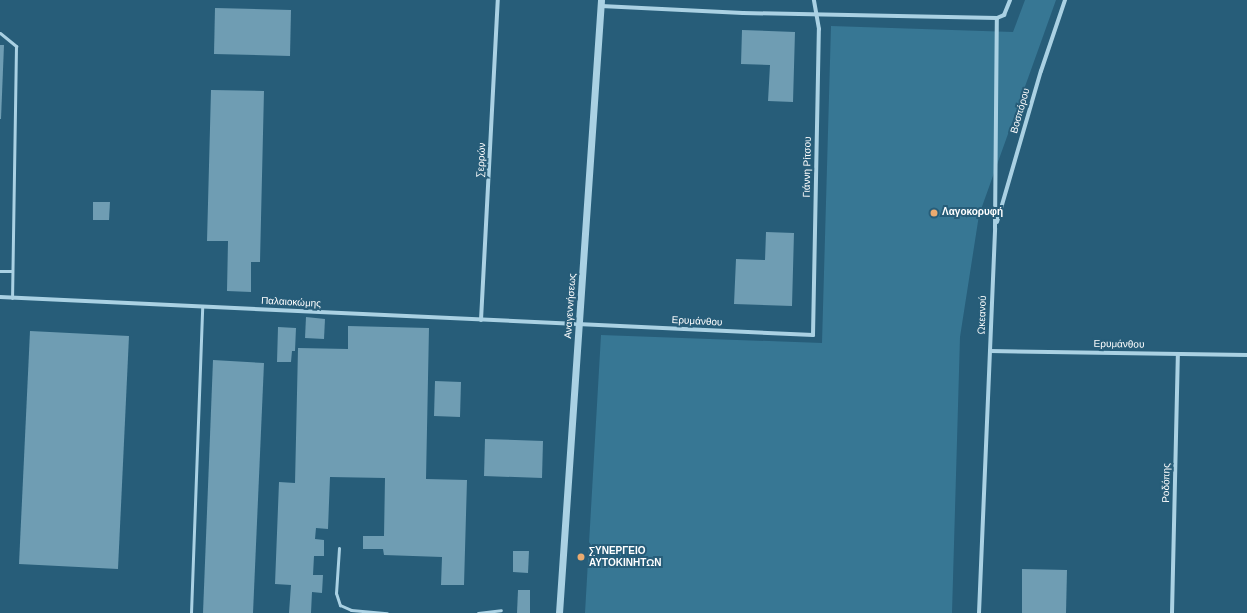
<!DOCTYPE html>
<meta charset="utf-8">
<style>
body{margin:0}
#map{position:relative;width:1247px;height:613px;overflow:hidden;background:#275d79;font-family:"Nunito Sans",sans-serif}
div>[style]{position:absolute}
[style*='--x']{left:calc(var(--x)*1px);top:calc(var(--y)*1px);width:calc(var(--w)*1px);rotate:calc(var(--a)*1deg)}
.green>*{inset:0;background:#377794}
.building>*{inset:0;background:#6f9db3}
.service>*{height:3px;margin:-1.5px;padding:0 1.5px;transform-origin:1.5px;border-radius:1.5px;background:#aad1e3}
.minor>*{height:4px;margin:-2px;padding:0 2px;transform-origin:2px;border-radius:2px;background:#aad1e3}
.tertiary>*{height:7px;margin:-3.5px;padding:0 3.5px;transform-origin:3.5px;border-radius:3.5px;background:#aad1e3}
.dots>*{width:11px;height:11px;translate:-50% -50%;box-sizing:border-box;border:2px solid #275d79;border-radius:50%}
span{translate:-50% -50%;white-space:nowrap;text-align:center;line-height:1.15;-webkit-text-stroke:4px #275d79;paint-order:stroke}
.street-label{font-size:10px;color:#fff}
.poi-label{font-size:10px;color:#fff;font-weight:700}
.left{translate:0 -50%;text-align:left}
</style>
<div id="map">
<div class="green">
<i style="clip-path:polygon(1025px 0,1056px 0,979px 215px,960px 337px,952px 613px,585px 613px,601px 335px,822px 343px,831px 26px,1013px 32px)"></i>
</div>
<div class="building">
<i style="clip-path:polygon(215px 8px,291px 10px,290px 56px,214px 54px)"></i>
<i style="clip-path:polygon(742px 30px,795px 32px,793px 102px,768px 101px,770px 65px,741px 64px)"></i>
<i style="clip-path:polygon(0 45px,4px 45px,1px 119px,0 119px)"></i>
<i style="clip-path:polygon(211px 90px,264px 91px,260px 262px,251px 262px,251px 292px,227px 291px,228px 241px,207px 241px)"></i>
<i style="clip-path:polygon(93px 202px,110px 202px,109px 220px,93px 220px)"></i>
<i style="clip-path:polygon(766px 232px,794px 233px,792px 306px,734px 304px,736px 259px,765px 260px)"></i>
<i style="clip-path:polygon(306px 317px,325px 319px,324px 339px,305px 338px)"></i>
<i style="clip-path:polygon(348px 326px,429px 328px,426px 479px,467px 480px,464px 585px,441px 585px,442px 557px,384px 555px,383px 549px,363px 549px,363px 536px,384px 536px,385px 478px,330px 477px,328px 529px,316px 528px,315px 539px,324px 540px,324px 556px,314px 556px,313px 575px,323px 575px,322px 593px,312px 592px,311px 613px,289px 613px,291px 585px,275px 584px,279px 482px,295px 483px,298px 348px,348px 349px)"></i>
<i style="clip-path:polygon(278px 327px,296px 328px,295px 351px,292px 351px,291px 362px,277px 362px)"></i>
<i style="clip-path:polygon(30px 331px,129px 336px,118px 569px,19px 564px)"></i>
<i style="clip-path:polygon(213px 360px,264px 363px,253px 613px,203px 613px)"></i>
<i style="clip-path:polygon(435px 381px,461px 382px,460px 417px,434px 416px)"></i>
<i style="clip-path:polygon(485px 439px,543px 441px,542px 478px,484px 476px)"></i>
<i style="clip-path:polygon(513px 551px,529px 551px,528px 573px,513px 572px)"></i>
<i style="clip-path:polygon(1022px 569px,1067px 570px,1066px 613px,1022px 613px)"></i>
<i style="clip-path:polygon(518px 590px,530px 590px,530px 613px,517px 613px)"></i>
</div>
<div class="service">
<i style="--x:0;--y:33;--w:21;--a:39"></i>
<i style="--x:16;--y:46;--w:252;--a:90.9"></i>
<i style="--x:0;--y:271;--w:12;--a:0"></i>
<i style="--x:339;--y:548;--w:45;--a:93.8"></i>
<i style="--x:336;--y:593;--w:13;--a:72"></i>
<i style="--x:340;--y:605;--w:12;--a:24"></i>
<i style="--x:351;--y:610;--w:36;--a:5"></i>
<i style="--x:191;--y:613;--w:306;--a:-87.9"></i>
<i style="--x:478;--y:613;--w:23;--a:-7"></i>
</div>
<div class="minor">
<i style="--x:601;--y:6;--w:142;--a:2.8"></i>
<i style="--x:743;--y:13;--w:254;--a:1.1"></i>
<i style="--x:997;--y:18;--w:8;--a:-23"></i>
<i style="--x:1004;--y:15;--w:16;--a:-68"></i>
<i style="--x:997;--y:222;--w:157;--a:-73.8"></i>
<i style="--x:1041;--y:71;--w:75;--a:-71.3"></i>
<i style="--x:0;--y:297;--w:814;--a:2.68"></i>
<i style="--x:813;--y:335;--w:306;--a:-88.9"></i>
<i style="--x:819;--y:29;--w:29;--a:-100"></i>
<i style="--x:481;--y:320;--w:320;--a:-87"></i>
<i style="--x:990;--y:351;--w:257;--a:0.9"></i>
<i style="--x:979;--y:613;--w:385;--a:-87.6"></i>
<i style="--x:995;--y:228;--w:210;--a:-89.5"></i>
<i style="--x:1172;--y:613;--w:259;--a:-88.7"></i>
</div>
<div class="tertiary">
<i style="--x:559;--y:613;--w:614;--a:-86.08"></i>
</div>
<div class="dots">
<i style="left:934px;top:213px;background:#ebab70"></i>
<i style="left:581px;top:557px;background:#ebab70"></i>
</div>
<div class="street-label">
<span style="left:1021px;top:111px;rotate:-74deg">Βοσπόρου</span>
<span style="left:482px;top:160px;rotate:-87deg">Σερρών</span>
<span style="left:808px;top:167px;rotate:-89deg">Γιάννη Ρίτσου</span>
<span style="left:291px;top:303px;rotate:3deg">Παλαιοκώμης</span>
<span style="left:571px;top:306px;rotate:-86deg">Αναγεννήσεως</span>
<span style="left:983px;top:315px;rotate:-88deg">Ωκεανού</span>
<span style="left:697px;top:322px;rotate:3deg">Ερυμάνθου</span>
<span style="left:1119px;top:345px;rotate:1deg">Ερυμάνθου</span>
<span style="left:1167px;top:483px;rotate:-89deg">Ροδόπης</span>
</div>
<div class="poi-label">
<span class="left" style="left:942px;top:213px">Λαγοκορυφή</span>
<span class="left" style="left:589px;top:557px">ΣΥΝΕΡΓΕΙΟ<br>ΑΥΤΟΚΙΝΗΤΩΝ</span>
</div>
</div>
